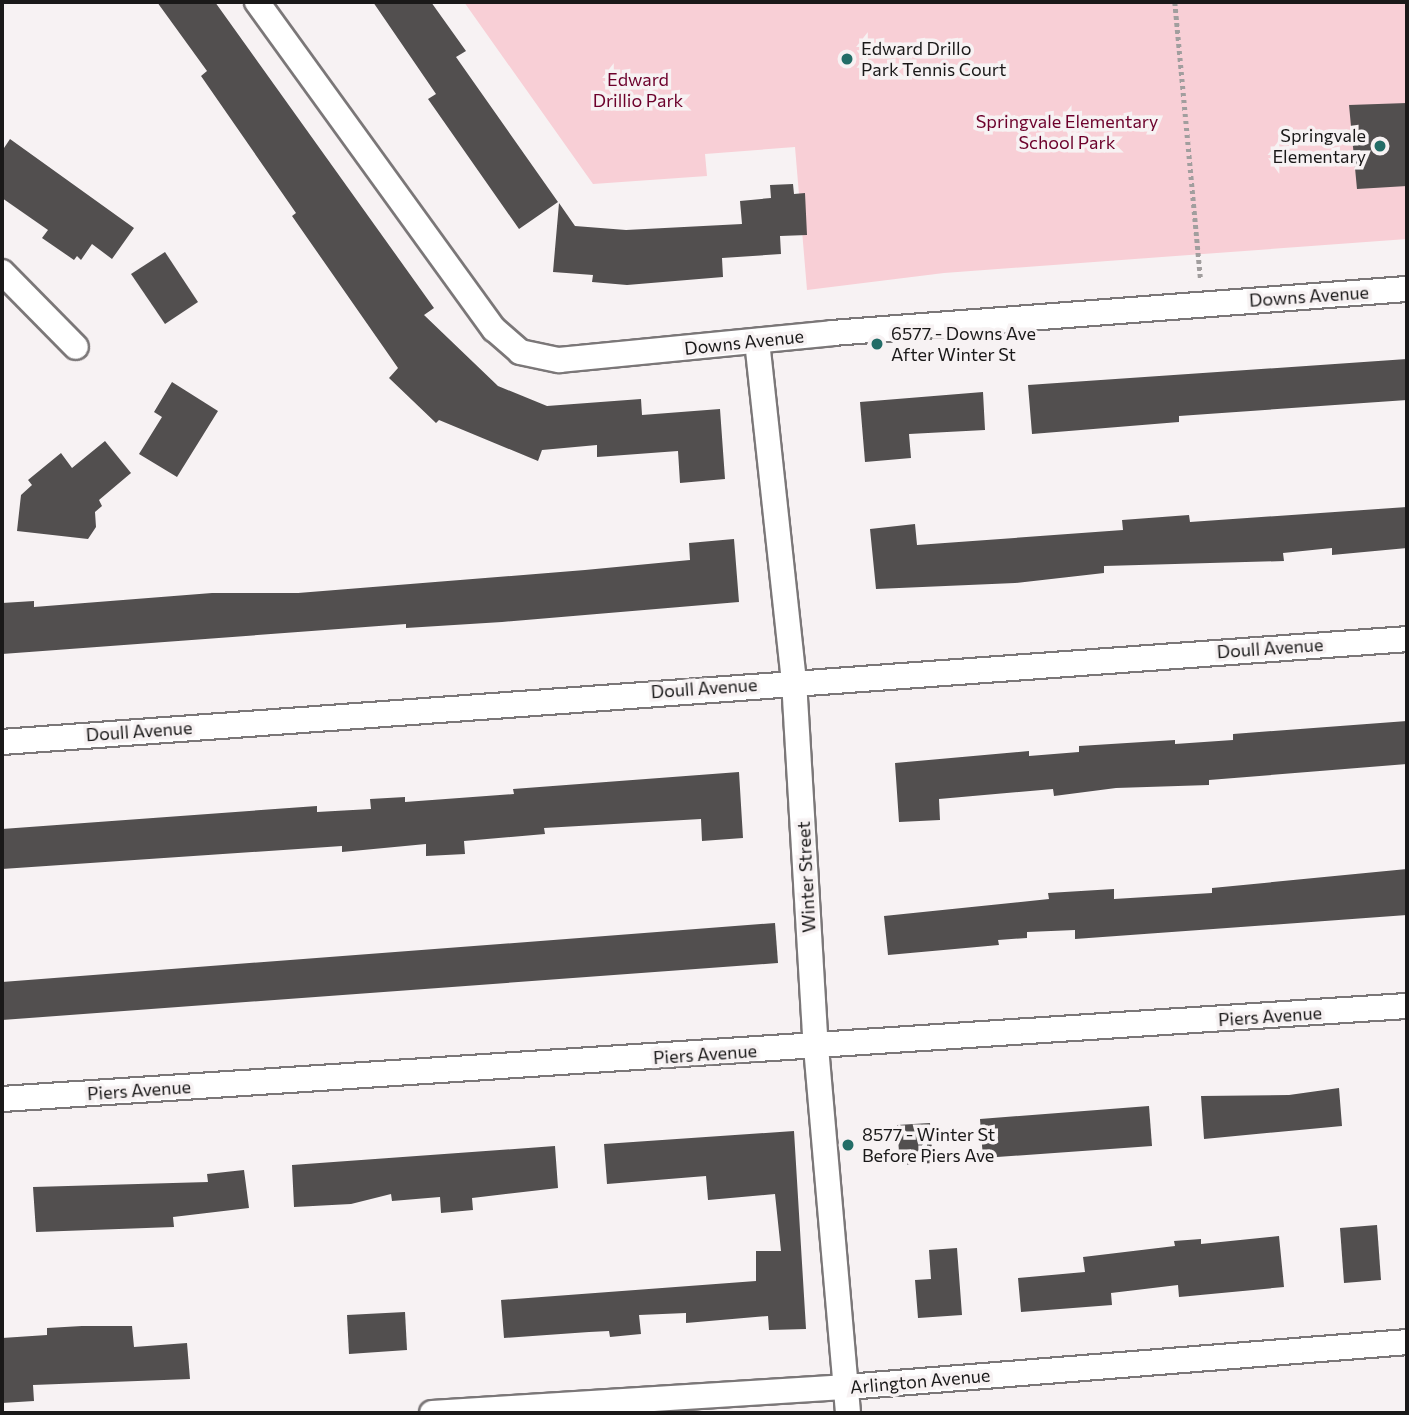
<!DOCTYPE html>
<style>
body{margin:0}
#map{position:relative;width:1409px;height:1415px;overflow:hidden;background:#f7f2f3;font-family:Commissioner,sans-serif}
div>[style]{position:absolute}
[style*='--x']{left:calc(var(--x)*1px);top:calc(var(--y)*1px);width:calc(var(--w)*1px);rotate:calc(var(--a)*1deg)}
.green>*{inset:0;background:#f8cfd6}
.building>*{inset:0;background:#524f4f}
.path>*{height:4.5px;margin-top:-2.25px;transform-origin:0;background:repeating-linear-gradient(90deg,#a19e9e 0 3.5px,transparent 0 7px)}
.roads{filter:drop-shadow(2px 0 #7b7778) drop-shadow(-2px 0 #7b7778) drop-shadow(0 2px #7b7778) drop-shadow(0 -2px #7b7778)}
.street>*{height:24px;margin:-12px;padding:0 12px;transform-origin:12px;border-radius:12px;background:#fff}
.dots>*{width:19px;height:19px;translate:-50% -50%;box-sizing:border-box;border:4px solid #f7f2f3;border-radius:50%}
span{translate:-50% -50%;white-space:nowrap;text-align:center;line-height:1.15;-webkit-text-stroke:7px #f7f2f3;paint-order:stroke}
.poi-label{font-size:18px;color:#1a1919}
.left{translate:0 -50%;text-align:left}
.right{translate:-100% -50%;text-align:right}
.park-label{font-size:18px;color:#6c002b}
.street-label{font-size:18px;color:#1a1919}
.frame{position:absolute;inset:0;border:4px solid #1a1919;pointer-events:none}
</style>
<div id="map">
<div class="green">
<i style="clip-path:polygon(464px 2px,1407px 2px,1407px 239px,944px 273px,807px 290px,795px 147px,705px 154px,707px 176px,593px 184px)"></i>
</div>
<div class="building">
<i style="clip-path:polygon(157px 2px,215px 2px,434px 308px,424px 315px,498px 386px,547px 406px,641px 399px,642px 415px,720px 409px,725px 479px,680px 483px,678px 451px,597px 457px,597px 445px,542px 450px,538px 461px,439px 420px,436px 423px,389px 378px,398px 368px,292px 216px,296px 213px,201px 76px,207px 71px)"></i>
<i style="clip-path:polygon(373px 2px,431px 2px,466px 51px,456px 57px,558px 202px,519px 229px,428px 99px,436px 94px)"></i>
<i style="clip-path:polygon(1407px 103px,1407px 186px,1357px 189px,1349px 105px)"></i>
<i style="clip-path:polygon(10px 139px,134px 228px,112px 259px,92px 244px,81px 260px,77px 256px,74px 260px,42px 238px,48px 230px,2px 198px,2px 151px)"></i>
<i style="clip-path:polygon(793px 184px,794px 194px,805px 193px,807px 235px,780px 236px,781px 254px,722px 258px,723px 277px,627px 285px,592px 282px,593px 275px,553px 272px,559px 203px,575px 226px,626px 230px,742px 224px,740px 201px,771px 198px,770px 185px)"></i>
<i style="clip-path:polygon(165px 252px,198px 302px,165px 324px,131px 274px)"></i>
<i style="clip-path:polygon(1407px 359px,1407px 400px,1179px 416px,1179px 422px,1032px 434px,1028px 385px)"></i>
<i style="clip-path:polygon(172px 382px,218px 411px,177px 477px,139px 454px,162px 417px,154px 412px)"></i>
<i style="clip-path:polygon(983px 392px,985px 430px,909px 434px,911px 458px,865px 462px,860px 402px)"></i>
<i style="clip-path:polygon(105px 441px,131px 473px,99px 500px,102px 506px,95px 512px,96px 527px,88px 539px,17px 531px,21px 495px,32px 485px,28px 480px,61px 453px,72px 468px)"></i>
<i style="clip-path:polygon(1407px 507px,1407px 548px,1332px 555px,1332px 548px,1283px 553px,1284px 561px,1104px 566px,1104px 573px,1015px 583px,876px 589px,870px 529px,915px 524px,917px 545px,1123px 530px,1122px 520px,1189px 515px,1190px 522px)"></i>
<i style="clip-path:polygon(734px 539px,739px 602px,502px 622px,406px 628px,406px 624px,2px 654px,2px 603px,34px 601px,34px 607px,212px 593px,298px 593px,585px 570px,690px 560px,689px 543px)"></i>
<i style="clip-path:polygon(1407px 721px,1407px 764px,1209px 780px,1209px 785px,1116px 788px,1054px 796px,1053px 789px,939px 799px,940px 820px,899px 822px,895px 763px,1029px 751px,1029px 756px,1079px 752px,1079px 746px,1175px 740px,1175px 744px,1233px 740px,1233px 734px)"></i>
<i style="clip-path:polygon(739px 772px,743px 838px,702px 841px,701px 819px,544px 828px,545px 834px,464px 841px,465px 854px,426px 856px,426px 844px,342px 852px,342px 846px,2px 869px,2px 829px,317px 806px,317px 812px,371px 809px,370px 799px,405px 797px,405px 802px,514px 794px,513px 789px)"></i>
<i style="clip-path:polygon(1407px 869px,1407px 915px,1075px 939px,1075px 930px,1027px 932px,1027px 938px,998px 940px,999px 945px,888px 955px,884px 916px,1049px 899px,1048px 893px,1114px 889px,1114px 899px,1212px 893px,1212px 888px)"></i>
<i style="clip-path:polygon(775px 923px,778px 963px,2px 1020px,2px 982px)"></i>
<i style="clip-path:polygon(1339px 1088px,1342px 1126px,1204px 1139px,1201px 1096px,1289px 1095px)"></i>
<i style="clip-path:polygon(1149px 1106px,1152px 1146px,983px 1158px,980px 1119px)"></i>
<i style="clip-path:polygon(930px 1123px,933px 1163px,900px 1165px,897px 1125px)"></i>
<i style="clip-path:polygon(794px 1131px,806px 1329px,769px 1330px,768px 1316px,686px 1323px,686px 1313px,639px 1315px,641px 1334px,610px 1337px,609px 1331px,589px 1332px,504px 1338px,501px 1300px,756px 1281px,756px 1251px,781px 1251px,775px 1194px,708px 1200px,706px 1176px,607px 1184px,604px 1144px)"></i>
<i style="clip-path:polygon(555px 1146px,558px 1188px,472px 1198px,473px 1210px,441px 1213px,440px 1197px,392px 1201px,391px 1194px,351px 1204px,294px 1207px,292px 1165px)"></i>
<i style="clip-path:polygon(244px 1170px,249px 1208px,173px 1217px,174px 1227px,36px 1232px,33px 1187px,208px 1182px,207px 1174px)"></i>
<i style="clip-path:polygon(1377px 1225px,1381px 1280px,1344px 1283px,1340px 1228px)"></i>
<i style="clip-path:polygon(1279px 1236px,1284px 1287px,1179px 1297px,1178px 1285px,1111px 1293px,1112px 1305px,1021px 1312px,1018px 1278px,1085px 1272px,1083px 1257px,1175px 1246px,1174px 1241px,1201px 1239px,1201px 1244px)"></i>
<i style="clip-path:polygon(957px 1248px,962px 1315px,918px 1318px,915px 1280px,931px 1279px,929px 1250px)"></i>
<i style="clip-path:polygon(405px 1312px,407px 1350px,349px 1354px,347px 1315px)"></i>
<i style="clip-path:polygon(82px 1326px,132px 1326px,134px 1347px,187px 1343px,190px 1379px,33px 1385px,34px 1401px,2px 1403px,2px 1338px,47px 1335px,47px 1328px)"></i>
</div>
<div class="path">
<i style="--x:1175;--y:2;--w:279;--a:84.7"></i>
</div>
<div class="roads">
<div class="street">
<i style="--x:257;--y:2;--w:404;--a:54.1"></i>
<i style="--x:494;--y:329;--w:35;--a:41"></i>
<i style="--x:520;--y:352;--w:40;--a:12"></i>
<i style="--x:559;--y:360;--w:274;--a:-5.6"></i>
<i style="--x:832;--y:333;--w:577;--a:-4.38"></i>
<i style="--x:2;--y:272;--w:105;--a:45.4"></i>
<i style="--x:757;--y:341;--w:342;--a:83.8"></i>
<i style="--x:794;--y:681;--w:367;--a:86.6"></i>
<i style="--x:816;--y:1047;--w:367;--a:85"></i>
<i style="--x:2;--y:742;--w:1409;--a:-4.19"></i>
<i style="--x:2;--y:1099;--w:1408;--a:-3.79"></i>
<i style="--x:432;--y:1413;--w:416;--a:-3.6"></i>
<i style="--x:847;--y:1387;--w:562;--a:-4.59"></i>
</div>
</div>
<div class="dots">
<i style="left:847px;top:59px;background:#236d67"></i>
<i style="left:1380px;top:146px;background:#236d67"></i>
<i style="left:877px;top:344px;background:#236d67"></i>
<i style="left:848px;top:1145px;background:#236d67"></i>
</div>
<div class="poi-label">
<span class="left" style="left:861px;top:59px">Edward Drillo<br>Park Tennis Court</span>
<span class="right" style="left:1366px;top:146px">Springvale<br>Elementary</span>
<span class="left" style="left:891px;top:344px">6577 - Downs Ave<br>After Winter St</span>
<span class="left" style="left:862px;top:1145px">8577 - Winter St<br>Before Piers Ave</span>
</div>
<div class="park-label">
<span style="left:638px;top:90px">Edward<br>Drillio Park</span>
<span style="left:1067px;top:132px">Springvale Elementary<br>School Park</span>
</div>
<div class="street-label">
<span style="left:1309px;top:296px;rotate:-4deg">Downs Avenue</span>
<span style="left:744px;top:342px;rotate:-6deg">Downs Avenue</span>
<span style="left:1270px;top:648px;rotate:-4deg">Doull Avenue</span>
<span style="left:704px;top:688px;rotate:-4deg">Doull Avenue</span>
<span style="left:139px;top:731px;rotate:-4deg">Doull Avenue</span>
<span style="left:806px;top:877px;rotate:-93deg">Winter Street</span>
<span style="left:1270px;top:1016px;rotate:-4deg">Piers Avenue</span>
<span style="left:705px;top:1054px;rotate:-4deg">Piers Avenue</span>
<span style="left:139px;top:1090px;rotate:-4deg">Piers Avenue</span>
<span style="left:920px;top:1381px;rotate:-5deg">Arlington Avenue</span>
</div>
<div class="frame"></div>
</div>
